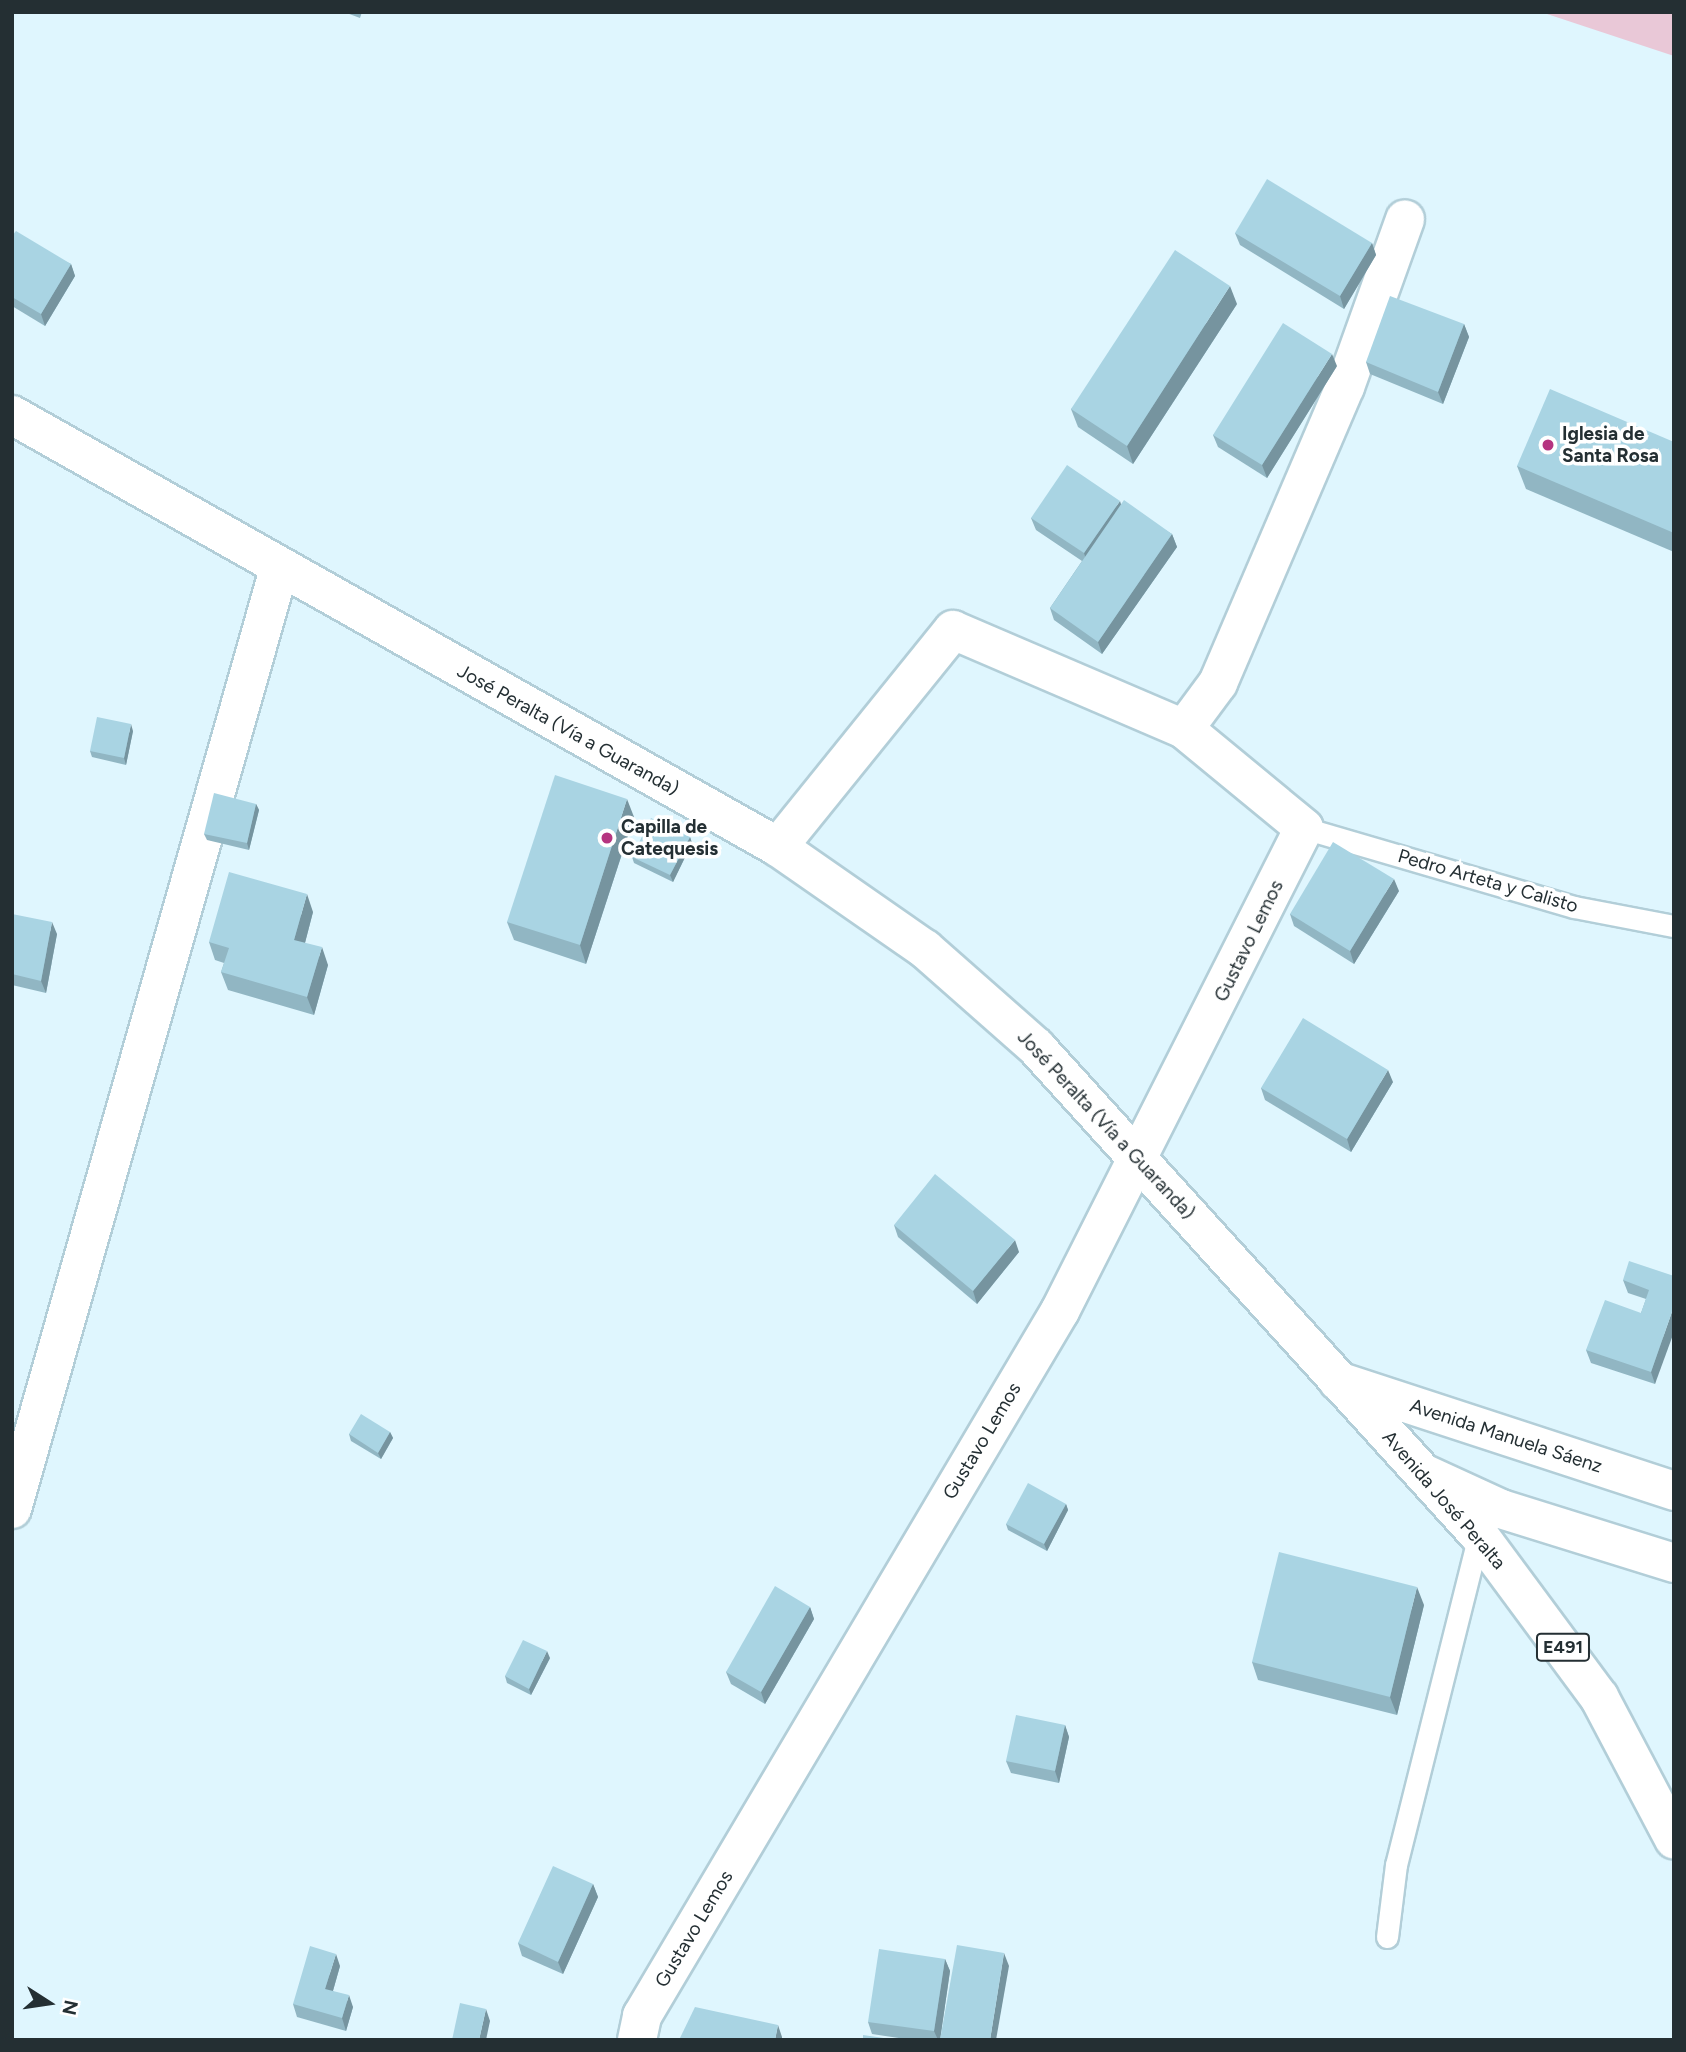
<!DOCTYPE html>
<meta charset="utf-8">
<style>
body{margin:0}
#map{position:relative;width:1686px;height:2052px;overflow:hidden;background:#dff6fe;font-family:Figtree,sans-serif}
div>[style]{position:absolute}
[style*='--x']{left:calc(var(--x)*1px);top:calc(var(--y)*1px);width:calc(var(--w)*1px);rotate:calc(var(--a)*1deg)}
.green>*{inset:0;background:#e9c8d7}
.roads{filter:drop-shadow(2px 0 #b2ced8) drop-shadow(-2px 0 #b2ced8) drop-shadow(0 2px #b2ced8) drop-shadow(0 -2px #b2ced8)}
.service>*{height:21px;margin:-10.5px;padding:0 10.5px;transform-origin:10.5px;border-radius:10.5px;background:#fff}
.minor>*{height:38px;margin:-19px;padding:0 19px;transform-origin:19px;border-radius:19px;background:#fff}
.primary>*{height:38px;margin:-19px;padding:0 19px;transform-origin:19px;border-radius:19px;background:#fff}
.trunk>*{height:38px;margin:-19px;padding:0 19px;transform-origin:19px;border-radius:19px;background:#fff}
.wall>*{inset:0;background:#91b6c3}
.shaded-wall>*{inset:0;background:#76949f}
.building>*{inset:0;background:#a9d4e3}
.dots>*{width:19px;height:19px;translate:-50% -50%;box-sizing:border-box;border:4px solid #fff;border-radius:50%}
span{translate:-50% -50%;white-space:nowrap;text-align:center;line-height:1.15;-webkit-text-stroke:7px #fff;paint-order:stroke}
.shield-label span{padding:2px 5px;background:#fff;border:2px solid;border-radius:5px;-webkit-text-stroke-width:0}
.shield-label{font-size:18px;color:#242f33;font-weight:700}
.poi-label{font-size:19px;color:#242f33;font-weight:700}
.left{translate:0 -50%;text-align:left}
.street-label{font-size:19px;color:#242f33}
.frame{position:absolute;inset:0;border:14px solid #242f33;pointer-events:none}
.north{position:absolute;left:14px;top:1968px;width:70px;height:70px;-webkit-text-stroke:5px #fff;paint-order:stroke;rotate:102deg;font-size:19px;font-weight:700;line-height:28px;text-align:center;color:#242f33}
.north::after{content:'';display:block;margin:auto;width:24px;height:32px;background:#242f33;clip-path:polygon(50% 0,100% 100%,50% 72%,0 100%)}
</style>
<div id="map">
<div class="green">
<i style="clip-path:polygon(1541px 12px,1674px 12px,1674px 56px)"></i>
</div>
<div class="roads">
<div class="service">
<i style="--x:1304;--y:828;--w:281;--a:16.3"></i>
<i style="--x:1574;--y:907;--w:102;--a:10.8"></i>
<i style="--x:1387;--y:1937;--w:73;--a:-82.9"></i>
<i style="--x:1396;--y:1865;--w:340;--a:-75.9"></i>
</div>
<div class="minor">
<i style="--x:1184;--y:729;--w:57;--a:-53.5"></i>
<i style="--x:1218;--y:683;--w:322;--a:-66.8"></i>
<i style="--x:1345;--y:387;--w:178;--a:-70.3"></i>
<i style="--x:12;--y:1509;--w:977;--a:-74.14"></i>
<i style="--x:637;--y:2040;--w:25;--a:-78"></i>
<i style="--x:642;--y:2016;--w:820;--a:-59.34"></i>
<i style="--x:1060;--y:1311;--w:541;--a:-63.2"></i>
<i style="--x:1304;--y:828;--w:156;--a:-140.5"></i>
<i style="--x:1184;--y:729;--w:251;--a:-156.8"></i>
<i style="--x:953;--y:630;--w:279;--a:128.9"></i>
</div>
<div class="primary">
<i style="--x:1338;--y:1381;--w:354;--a:18.1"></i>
<i style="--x:1425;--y:1474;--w:84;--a:24.7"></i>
<i style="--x:1501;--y:1509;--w:181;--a:17.3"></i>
</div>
<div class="trunk">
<i style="--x:12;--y:415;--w:879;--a:29.42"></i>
<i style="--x:778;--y:847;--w:179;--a:34.8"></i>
<i style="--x:925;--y:949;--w:148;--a:41.4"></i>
<i style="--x:1036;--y:1047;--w:659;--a:47.77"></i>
<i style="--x:1479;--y:1535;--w:202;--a:53.5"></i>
<i style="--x:1599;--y:1697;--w:161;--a:62.2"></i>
</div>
</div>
<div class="wall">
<i style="clip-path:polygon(344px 12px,362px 12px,360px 18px)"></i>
<i style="clip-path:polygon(1235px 233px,1372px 243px,1376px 255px,1344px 309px,1240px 245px)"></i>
<i style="clip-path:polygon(12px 236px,71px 264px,75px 276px,45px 326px,12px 306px)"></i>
<i style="clip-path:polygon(1237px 304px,1133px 464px,1078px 427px,1071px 409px)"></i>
<i style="clip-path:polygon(1464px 324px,1469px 337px,1443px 404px,1370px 374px,1366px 362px)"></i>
<i style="clip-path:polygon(1337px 366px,1267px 478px,1218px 447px,1213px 435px)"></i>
<i style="clip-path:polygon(1674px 442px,1674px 552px,1526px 489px,1517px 466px)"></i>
<i style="clip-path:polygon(1121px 505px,1172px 534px,1177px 547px,1102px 654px,1054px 620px,1050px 608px,1082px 561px,1036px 530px,1031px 518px)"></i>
<i style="clip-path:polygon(133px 731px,126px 765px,92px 757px,90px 751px)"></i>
<i style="clip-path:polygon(256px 804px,259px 810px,249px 850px,207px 840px,204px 834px)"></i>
<i style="clip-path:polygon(634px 817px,586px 964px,514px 940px,507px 922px)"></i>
<i style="clip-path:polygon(690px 837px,692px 843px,673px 882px,634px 863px,632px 857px)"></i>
<i style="clip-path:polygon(1399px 891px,1354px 964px,1294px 926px,1290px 914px)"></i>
<i style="clip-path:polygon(313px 912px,305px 943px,328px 965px,314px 1015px,228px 990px,221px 972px,224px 963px,215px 960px,209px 942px)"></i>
<i style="clip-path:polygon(12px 914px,57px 934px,46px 993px,12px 985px)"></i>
<i style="clip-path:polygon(1393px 1082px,1351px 1152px,1265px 1100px,1261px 1088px)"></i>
<i style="clip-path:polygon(894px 1225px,1019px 1252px,977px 1304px,898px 1237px)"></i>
<i style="clip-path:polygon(1674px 1276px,1655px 1384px,1591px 1363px,1586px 1350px,1641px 1313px,1646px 1299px,1628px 1293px,1623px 1280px)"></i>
<i style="clip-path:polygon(390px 1432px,393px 1438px,381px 1459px,351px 1441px,349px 1434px)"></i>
<i style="clip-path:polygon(1066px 1504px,1068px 1510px,1047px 1551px,1008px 1530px,1006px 1524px)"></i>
<i style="clip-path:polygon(1424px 1605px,1397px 1715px,1258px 1680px,1252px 1662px)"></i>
<i style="clip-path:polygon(810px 1607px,814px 1619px,765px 1704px,731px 1684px,726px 1672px)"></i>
<i style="clip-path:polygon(550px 1658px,531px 1695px,507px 1683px,505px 1676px)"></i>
<i style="clip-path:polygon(1065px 1725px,1069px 1737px,1059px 1783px,1011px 1773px,1006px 1761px)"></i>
<i style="clip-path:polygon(593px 1884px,598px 1897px,563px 1974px,522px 1956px,518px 1943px)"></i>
<i style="clip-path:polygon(945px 1959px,950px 1971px,940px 2040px,912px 2040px,872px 2034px,868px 2022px)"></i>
<i style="clip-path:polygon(340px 1966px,333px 1991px,353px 2007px,346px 2031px,297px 2017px,293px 2004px)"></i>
</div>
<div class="shaded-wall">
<i style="clip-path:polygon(1372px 243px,1376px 255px,1344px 309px,1340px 296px)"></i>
<i style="clip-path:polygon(71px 264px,75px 276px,45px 326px,41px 314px)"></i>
<i style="clip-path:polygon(1230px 286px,1237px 304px,1133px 464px,1127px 446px)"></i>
<i style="clip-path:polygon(1464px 324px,1469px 337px,1443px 404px,1438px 392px)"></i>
<i style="clip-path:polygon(1332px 354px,1337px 366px,1267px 478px,1262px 465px)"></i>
<i style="clip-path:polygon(1120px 501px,1124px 514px,1088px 566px,1084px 553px)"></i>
<i style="clip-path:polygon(1172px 534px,1177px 547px,1102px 654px,1098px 642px)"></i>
<i style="clip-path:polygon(131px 724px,133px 731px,126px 765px,124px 758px)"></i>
<i style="clip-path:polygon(627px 799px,634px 817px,586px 964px,580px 945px)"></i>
<i style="clip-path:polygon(256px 804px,259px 810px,249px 850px,247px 843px)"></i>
<i style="clip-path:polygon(690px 837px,692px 843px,673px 882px,670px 875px)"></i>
<i style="clip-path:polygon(1394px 879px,1399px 891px,1354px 964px,1350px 951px)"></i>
<i style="clip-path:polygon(307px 894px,313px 912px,301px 958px,294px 940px)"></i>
<i style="clip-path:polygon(52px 922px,57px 934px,46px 993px,41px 981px)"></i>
<i style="clip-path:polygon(322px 947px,328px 965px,314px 1015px,307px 997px)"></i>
<i style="clip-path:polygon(1388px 1070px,1393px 1082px,1351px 1152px,1347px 1139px)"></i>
<i style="clip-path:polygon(1015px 1240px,1019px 1252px,977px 1304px,973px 1291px)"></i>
<i style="clip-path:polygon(1674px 1306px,1674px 1332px,1655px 1384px,1651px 1372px)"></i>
<i style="clip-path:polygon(390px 1432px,393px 1438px,381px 1459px,378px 1453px)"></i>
<i style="clip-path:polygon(1066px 1504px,1068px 1510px,1047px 1551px,1044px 1544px)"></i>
<i style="clip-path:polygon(1417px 1587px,1424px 1605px,1397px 1715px,1390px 1697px)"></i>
<i style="clip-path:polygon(810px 1607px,814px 1619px,765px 1704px,761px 1692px)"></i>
<i style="clip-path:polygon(547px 1651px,550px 1658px,531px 1695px,529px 1689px)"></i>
<i style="clip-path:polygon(1065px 1725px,1069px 1737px,1059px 1783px,1055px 1771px)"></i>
<i style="clip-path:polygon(593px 1884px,598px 1897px,563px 1974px,558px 1962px)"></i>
<i style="clip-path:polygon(1004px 1953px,1009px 1966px,996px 2040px,990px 2040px)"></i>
<i style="clip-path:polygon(336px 1954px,340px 1966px,330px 2001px,325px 1989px)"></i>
<i style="clip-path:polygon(945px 1959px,950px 1971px,940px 2040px,938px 2040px,934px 2031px)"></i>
<i style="clip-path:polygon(349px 1995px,353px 2007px,346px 2031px,342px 2018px)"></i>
<i style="clip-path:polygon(486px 2009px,490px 2021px,486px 2040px,479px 2040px)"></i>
<i style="clip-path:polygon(778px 2025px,782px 2037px,782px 2040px,775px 2040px)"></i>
</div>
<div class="building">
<i style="clip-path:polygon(1267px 179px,1372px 243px,1340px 296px,1235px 233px)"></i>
<i style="clip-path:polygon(16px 231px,71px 264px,41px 314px,12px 297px,12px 236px)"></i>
<i style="clip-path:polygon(1175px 250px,1230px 286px,1127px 446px,1071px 409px)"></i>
<i style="clip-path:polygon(1390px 296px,1464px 324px,1438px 392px,1366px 362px)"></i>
<i style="clip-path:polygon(1283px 323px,1332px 354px,1262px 465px,1213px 435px)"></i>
<i style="clip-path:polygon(1550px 389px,1674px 442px,1674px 533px,1517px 466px)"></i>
<i style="clip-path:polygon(1067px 465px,1120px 501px,1084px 553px,1031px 518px)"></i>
<i style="clip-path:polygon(1124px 500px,1172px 534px,1098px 642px,1050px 608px)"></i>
<i style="clip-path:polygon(97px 717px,131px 724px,124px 758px,90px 751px)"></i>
<i style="clip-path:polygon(555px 775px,627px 799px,580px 945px,507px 922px)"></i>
<i style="clip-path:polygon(214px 793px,256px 804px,247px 843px,204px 834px)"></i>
<i style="clip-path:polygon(651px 818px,690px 837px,670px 875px,632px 857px)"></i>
<i style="clip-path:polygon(1333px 842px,1394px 879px,1350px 951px,1290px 914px)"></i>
<i style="clip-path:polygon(229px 872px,307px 894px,294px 940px,322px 947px,307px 997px,221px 972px,229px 948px,209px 942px)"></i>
<i style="clip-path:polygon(12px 914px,52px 922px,41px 981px,12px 974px)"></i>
<i style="clip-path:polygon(1303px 1018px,1388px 1070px,1347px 1139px,1261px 1088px)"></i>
<i style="clip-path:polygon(935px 1174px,1015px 1240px,973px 1291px,894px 1225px)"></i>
<i style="clip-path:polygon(1629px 1261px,1674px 1276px,1674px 1306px,1651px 1372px,1586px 1350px,1605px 1300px,1641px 1313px,1649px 1290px,1623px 1280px)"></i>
<i style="clip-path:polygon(361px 1414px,390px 1432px,378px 1453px,349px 1434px)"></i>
<i style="clip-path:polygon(1028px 1483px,1066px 1504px,1044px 1544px,1006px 1524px)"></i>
<i style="clip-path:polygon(1279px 1552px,1417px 1587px,1390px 1697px,1252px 1662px)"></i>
<i style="clip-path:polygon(775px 1586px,810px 1607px,761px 1692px,726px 1672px)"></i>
<i style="clip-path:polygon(523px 1640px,547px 1651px,529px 1689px,505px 1676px)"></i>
<i style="clip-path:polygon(1016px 1715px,1065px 1725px,1055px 1771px,1006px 1761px)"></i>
<i style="clip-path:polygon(553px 1866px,593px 1884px,558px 1962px,518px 1943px)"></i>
<i style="clip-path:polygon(957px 1945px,1004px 1953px,990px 2040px,940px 2040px)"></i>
<i style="clip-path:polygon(310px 1946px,336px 1954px,325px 1989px,349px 1995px,342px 2018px,293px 2004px)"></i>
<i style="clip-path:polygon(879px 1949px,945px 1959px,934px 2031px,868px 2022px)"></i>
<i style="clip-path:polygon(460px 2003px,486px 2009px,479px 2040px,452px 2040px)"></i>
<i style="clip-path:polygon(695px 2007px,778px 2025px,775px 2040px,679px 2040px)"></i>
<i style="clip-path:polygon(863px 2035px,897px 2040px,863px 2040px)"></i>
</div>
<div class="dots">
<i style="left:1548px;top:445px;background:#b53480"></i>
<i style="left:607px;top:838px;background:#b53480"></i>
</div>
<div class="shield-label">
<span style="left:1563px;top:1647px">E491</span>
</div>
<div class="poi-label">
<span class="left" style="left:1562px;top:445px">Iglesia de<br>Santa Rosa</span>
<span class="left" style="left:621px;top:838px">Capilla de<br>Catequesis</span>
</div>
<div class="street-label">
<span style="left:568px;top:730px;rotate:29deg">José Peralta (Vía a Guaranda)</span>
<span style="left:1488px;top:881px;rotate:16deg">Pedro Arteta y Calisto</span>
<span style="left:1249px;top:941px;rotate:-64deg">Gustavo Lemos</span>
<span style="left:1106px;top:1125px;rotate:47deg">José Peralta (Vía a Guaranda)</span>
<span style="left:1506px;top:1436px;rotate:18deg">Avenida Manuela Sáenz</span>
<span style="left:982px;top:1441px;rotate:-59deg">Gustavo Lemos</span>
<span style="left:1444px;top:1500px;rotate:49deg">Avenida José Peralta</span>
<span style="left:694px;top:1929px;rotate:-59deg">Gustavo Lemos</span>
</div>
<div class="frame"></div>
<div class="north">N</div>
</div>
